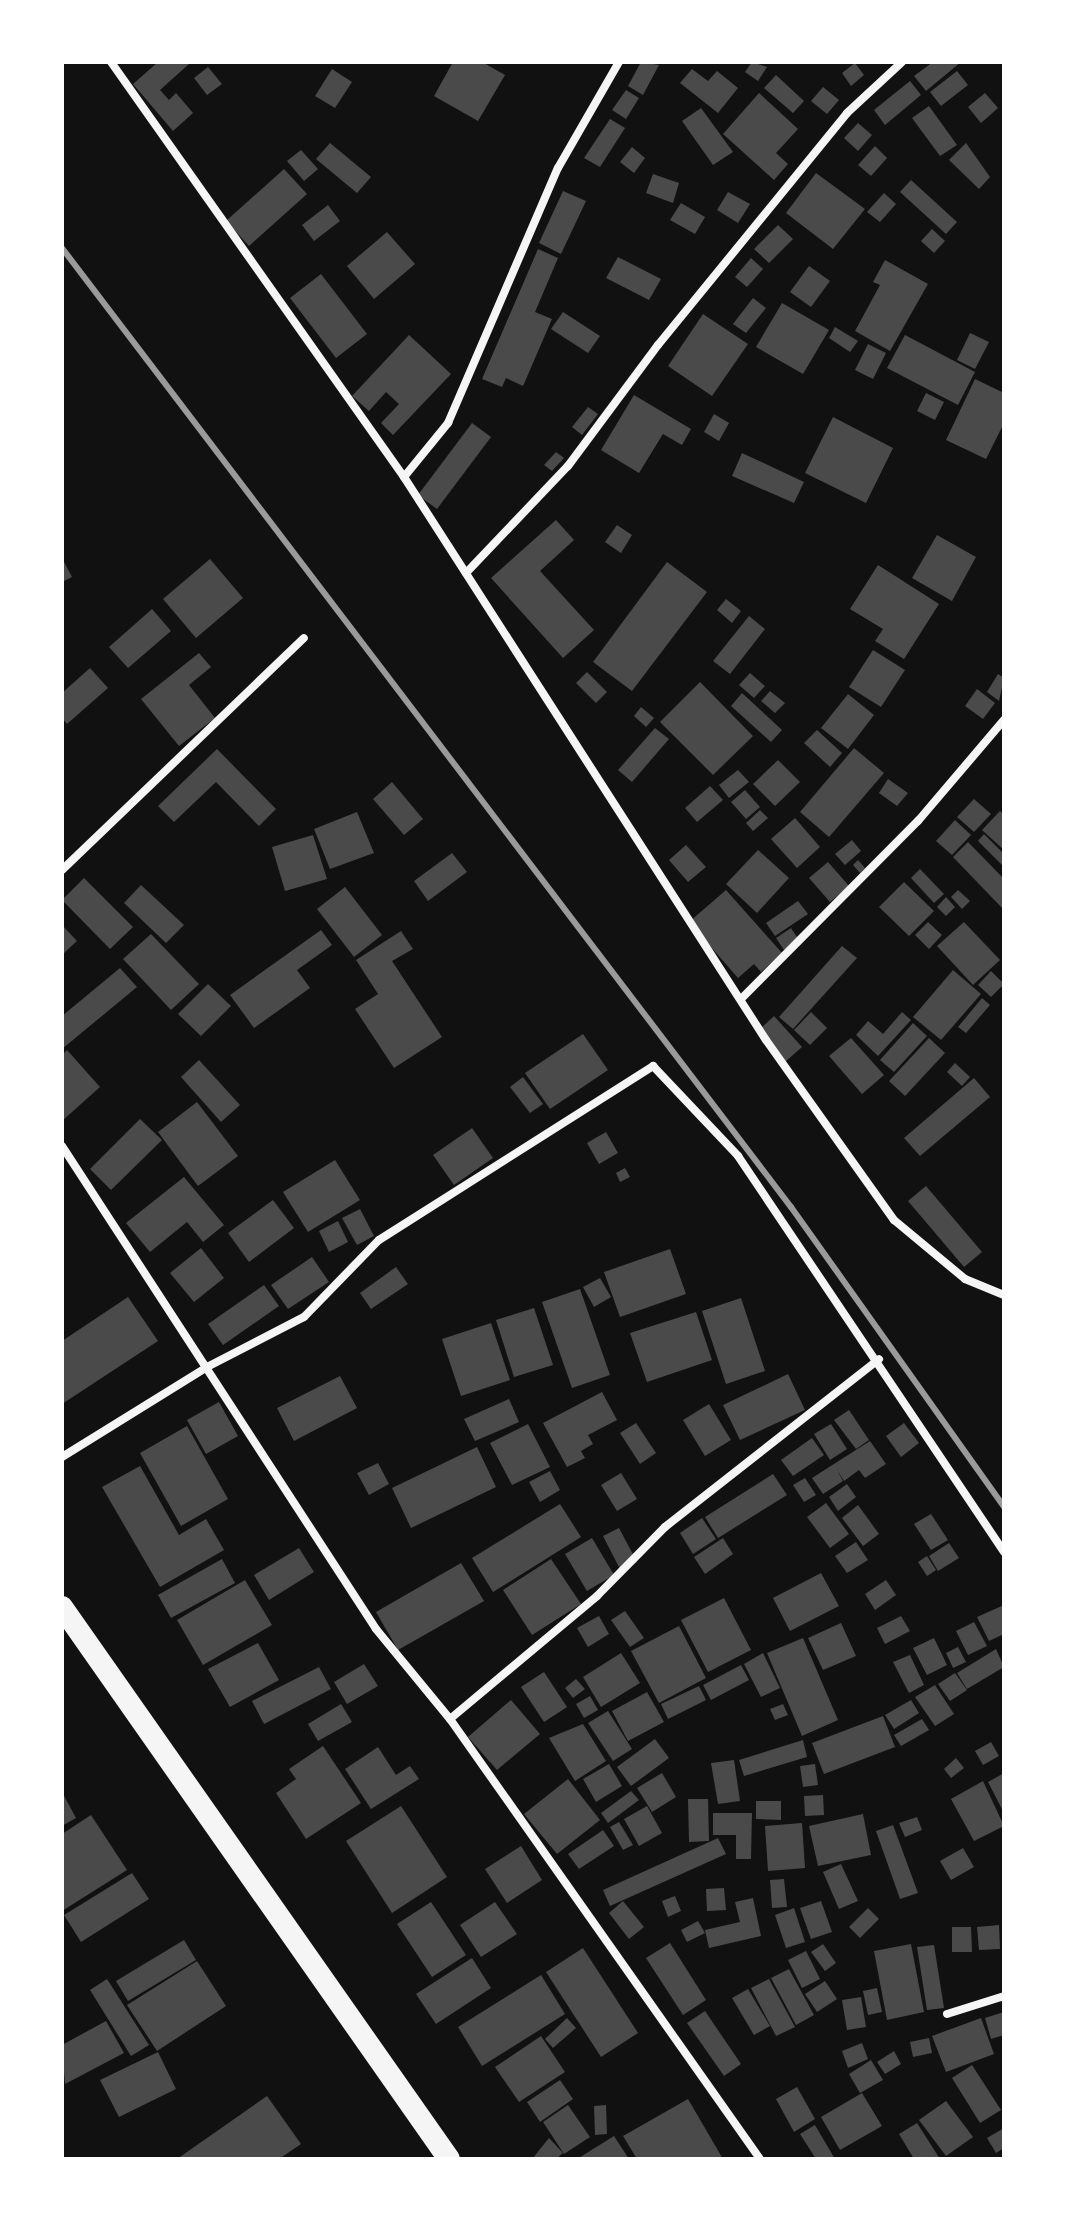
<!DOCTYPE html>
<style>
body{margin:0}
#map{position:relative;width:1066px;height:2221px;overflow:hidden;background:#111;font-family:Literata,serif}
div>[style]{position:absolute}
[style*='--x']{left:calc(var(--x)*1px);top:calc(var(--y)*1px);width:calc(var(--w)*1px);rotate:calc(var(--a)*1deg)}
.building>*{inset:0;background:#4a4a4a}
.minor>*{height:8px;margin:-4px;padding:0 4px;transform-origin:4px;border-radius:4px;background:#f5f5f5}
.trunk>*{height:22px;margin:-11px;padding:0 11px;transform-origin:11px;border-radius:11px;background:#f5f5f5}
.rail>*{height:6px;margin:-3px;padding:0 3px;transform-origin:3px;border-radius:3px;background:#9a9a9a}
span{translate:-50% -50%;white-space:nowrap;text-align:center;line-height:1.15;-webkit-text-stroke:8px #fff;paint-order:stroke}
.frame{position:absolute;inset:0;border:64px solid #fff;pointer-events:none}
</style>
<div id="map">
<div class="building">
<i style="clip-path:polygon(158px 62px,189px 64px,160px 90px,169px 100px,176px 93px,193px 113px,173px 131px,133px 84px)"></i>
<i style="clip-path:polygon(453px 62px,482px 62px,505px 75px,478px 121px,434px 96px)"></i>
<i style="clip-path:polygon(641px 62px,659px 65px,643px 95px,628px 86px)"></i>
<i style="clip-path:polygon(752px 62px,767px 67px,758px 81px,745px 72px)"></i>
<i style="clip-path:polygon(933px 62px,961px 62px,926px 91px,914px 76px)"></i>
<i style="clip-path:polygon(855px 63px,864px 75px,851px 86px,842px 73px)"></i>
<i style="clip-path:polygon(208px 67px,222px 84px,207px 95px,194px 78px)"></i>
<i style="clip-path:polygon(332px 69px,352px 82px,335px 108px,315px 96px)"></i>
<i style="clip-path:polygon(692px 69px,708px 81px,717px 71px,738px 88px,718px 113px,680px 83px)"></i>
<i style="clip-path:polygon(957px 71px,968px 85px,941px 106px,930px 92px)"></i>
<i style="clip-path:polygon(776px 75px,804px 101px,793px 113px,764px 88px)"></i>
<i style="clip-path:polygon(910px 81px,921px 95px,885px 125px,874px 110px)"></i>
<i style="clip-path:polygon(823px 87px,839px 100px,827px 114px,811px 101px)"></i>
<i style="clip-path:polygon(626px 90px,639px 98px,626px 119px,612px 110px)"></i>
<i style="clip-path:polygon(759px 93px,798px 129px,776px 153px,788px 164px,774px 180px,723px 134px)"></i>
<i style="clip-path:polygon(985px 93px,998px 108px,981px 123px,968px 107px)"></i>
<i style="clip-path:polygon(929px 106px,957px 145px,940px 156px,912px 118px)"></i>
<i style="clip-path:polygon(701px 108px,733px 152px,713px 165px,682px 121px)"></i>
<i style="clip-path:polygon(610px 119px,625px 128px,600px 167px,584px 158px)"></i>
<i style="clip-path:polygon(858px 123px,872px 135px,858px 151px,844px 138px)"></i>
<i style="clip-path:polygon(330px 143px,371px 177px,357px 193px,316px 159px)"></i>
<i style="clip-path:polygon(966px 143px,990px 177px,979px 189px,949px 160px)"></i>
<i style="clip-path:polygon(875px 146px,887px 158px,871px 176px,858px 165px)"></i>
<i style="clip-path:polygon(632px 147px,645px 158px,634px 173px,620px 162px)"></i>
<i style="clip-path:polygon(301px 150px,318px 169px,304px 181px,287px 161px)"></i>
<i style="clip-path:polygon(284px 169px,307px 194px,249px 246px,226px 221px)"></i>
<i style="clip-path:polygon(816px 173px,865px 209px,833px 249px,786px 213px)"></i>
<i style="clip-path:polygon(653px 174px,679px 183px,673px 203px,646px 193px)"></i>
<i style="clip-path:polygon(911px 180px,957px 222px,946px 234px,900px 192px)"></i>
<i style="clip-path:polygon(563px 191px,586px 201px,561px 254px,539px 243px)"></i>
<i style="clip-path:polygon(728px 192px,750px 204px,738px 223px,717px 210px)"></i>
<i style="clip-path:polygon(884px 193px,896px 204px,880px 222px,867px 212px)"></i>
<i style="clip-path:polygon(681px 203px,705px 217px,695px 234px,670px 220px)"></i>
<i style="clip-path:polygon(328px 205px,340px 221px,314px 241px,302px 225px)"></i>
<i style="clip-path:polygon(778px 225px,793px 239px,769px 263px,754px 249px)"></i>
<i style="clip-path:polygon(932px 229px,945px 241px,934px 253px,921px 241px)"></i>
<i style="clip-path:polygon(387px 232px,415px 264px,374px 299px,347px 266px)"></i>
<i style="clip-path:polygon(538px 249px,558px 258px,535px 312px,552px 319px,523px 386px,506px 378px,502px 387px,482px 379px)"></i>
<i style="clip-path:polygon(618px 257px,661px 279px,649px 300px,606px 278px)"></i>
<i style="clip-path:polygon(751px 258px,763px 269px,747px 287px,735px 277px)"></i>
<i style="clip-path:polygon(885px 260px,928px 284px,890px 351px,855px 331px,880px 285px,873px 282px)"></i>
<i style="clip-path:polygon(809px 266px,830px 281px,811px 307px,790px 292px)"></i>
<i style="clip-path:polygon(321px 274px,367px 334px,336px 358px,290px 298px)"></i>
<i style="clip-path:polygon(753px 298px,766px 308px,746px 333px,733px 324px)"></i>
<i style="clip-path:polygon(782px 303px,829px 330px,803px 374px,756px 347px)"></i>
<i style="clip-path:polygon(563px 312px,600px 336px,588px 353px,551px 329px)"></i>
<i style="clip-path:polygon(703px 314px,748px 344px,712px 396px,668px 366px)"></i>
<i style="clip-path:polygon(835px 327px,858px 341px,850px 352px,829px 338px)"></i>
<i style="clip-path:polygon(970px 333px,989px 342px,975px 369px,957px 360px)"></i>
<i style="clip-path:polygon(409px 335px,451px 374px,393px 435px,381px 423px,399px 404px,386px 392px,369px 411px,352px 396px)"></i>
<i style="clip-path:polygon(905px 335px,975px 372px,958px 405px,887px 368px)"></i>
<i style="clip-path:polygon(868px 344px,886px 353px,873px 379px,855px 370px)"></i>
<i style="clip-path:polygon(975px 379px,1004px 393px,1004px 423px,986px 459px,946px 440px)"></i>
<i style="clip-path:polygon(926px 393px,944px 402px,935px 420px,917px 411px)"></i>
<i style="clip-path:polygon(634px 395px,691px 429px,682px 445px,663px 434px,639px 473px,601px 450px)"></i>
<i style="clip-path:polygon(588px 407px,598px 414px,582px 435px,572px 427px)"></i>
<i style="clip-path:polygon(714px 414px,729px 423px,719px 441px,704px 432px)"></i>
<i style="clip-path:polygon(833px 417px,893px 448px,866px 503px,805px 473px)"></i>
<i style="clip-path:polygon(472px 423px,491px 437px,437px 509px,418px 495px)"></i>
<i style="clip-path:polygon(556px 452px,564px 458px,552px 471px,544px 465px)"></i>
<i style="clip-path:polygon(742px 453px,804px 482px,794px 503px,732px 476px)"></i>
<i style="clip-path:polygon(556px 520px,574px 540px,540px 571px,594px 630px,563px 658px,491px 578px)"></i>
<i style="clip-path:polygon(617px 525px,632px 535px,621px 553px,605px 542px)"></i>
<i style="clip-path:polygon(937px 535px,976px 557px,952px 601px,912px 578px)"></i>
<i style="clip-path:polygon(62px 558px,72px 577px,62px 582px)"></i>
<i style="clip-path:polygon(210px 559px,243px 598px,196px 638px,163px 599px)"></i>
<i style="clip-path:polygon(667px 562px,707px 592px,632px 691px,593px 662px)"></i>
<i style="clip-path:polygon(878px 565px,939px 604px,904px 659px,875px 641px,883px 629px,850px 609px)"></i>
<i style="clip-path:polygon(726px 599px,741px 611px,732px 623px,717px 610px)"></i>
<i style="clip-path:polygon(152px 609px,171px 631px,128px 668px,109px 647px)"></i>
<i style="clip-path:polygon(749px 616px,765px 629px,730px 674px,713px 661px)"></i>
<i style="clip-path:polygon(873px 650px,905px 670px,881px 707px,849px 687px)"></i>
<i style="clip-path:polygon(199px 653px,211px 667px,189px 685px,215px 718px,179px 746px,141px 699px)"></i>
<i style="clip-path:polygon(90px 668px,108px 688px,67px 724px,62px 718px,62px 693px)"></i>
<i style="clip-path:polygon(587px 672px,607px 692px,596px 703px,576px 683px)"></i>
<i style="clip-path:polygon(750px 673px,765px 686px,754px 698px,739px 685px)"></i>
<i style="clip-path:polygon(998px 674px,1004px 678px,999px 701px,987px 692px)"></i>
<i style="clip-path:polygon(700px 682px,753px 736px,713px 775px,660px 722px)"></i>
<i style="clip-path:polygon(977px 689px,995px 703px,983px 719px,965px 706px)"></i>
<i style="clip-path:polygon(770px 691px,785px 703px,775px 713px,761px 701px)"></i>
<i style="clip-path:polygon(742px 693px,782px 730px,771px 742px,731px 706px)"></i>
<i style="clip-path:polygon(848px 694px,874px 715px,848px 749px,821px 728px)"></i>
<i style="clip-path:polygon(641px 707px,654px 718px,646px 727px,634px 716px)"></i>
<i style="clip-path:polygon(655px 728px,669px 739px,632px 782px,618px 770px)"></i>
<i style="clip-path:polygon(817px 730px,842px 753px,830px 767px,804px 743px)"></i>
<i style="clip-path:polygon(854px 748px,884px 773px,829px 837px,800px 812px)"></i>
<i style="clip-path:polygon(217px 749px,276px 809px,259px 826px,216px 782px,174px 822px,158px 806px)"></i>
<i style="clip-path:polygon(778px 760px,800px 782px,775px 806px,753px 784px)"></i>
<i style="clip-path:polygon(738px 770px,749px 782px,729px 798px,719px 785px)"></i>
<i style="clip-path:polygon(888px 779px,908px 793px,897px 806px,879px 793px)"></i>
<i style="clip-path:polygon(392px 782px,423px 819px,404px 835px,373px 799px)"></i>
<i style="clip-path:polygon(710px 786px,723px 800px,697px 822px,685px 808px)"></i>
<i style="clip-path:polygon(745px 790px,760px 807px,746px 819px,731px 802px)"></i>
<i style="clip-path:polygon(974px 799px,991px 814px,974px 832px,957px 817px)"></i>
<i style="clip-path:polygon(760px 810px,768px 818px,753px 831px,746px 823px)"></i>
<i style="clip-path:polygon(1000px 811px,1004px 815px,1004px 850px,982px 830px)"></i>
<i style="clip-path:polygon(357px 812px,374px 853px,330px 869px,314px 829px)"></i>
<i style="clip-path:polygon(795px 818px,820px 847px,797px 868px,771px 839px)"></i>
<i style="clip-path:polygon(955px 820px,971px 835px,952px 855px,936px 841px)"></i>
<i style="clip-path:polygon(984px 834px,1004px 854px,1004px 867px,978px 841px)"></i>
<i style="clip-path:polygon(313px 835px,327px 879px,285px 891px,272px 847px)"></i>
<i style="clip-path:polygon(852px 840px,861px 851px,845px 865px,835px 854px)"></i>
<i style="clip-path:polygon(968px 842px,1004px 879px,1004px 910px,953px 857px)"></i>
<i style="clip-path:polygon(686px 845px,706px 867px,688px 882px,669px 860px)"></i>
<i style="clip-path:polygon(758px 850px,789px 878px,757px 913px,726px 884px)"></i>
<i style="clip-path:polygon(452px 853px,467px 872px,428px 901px,414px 881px)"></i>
<i style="clip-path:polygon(858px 860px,865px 868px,860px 873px,853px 865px)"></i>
<i style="clip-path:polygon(828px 862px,849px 886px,830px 902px,809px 878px)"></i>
<i style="clip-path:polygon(920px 869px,944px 894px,934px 903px,911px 878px)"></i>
<i style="clip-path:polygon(84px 878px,133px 927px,110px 949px,62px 900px)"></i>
<i style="clip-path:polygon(904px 882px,934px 911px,909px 936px,879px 907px)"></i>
<i style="clip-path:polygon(141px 885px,184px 925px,166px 943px,124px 903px)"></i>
<i style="clip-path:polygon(345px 887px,382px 935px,354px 957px,317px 909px)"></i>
<i style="clip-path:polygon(726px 890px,782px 953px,761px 972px,754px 964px,738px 978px,689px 922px)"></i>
<i style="clip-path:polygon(958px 890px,970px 901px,962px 909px,951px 897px)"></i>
<i style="clip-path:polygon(946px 897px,955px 907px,946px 916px,937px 907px)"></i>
<i style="clip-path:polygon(798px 901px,808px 914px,775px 936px,766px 923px)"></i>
<i style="clip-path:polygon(928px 922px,942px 935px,929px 949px,915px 935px)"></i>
<i style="clip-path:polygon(964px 922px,1000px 960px,973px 985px,937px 946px)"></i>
<i style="clip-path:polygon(62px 925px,77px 941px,62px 955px)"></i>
<i style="clip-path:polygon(791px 928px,799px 940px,784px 950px,776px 938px)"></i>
<i style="clip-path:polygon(321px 930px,332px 945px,297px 970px,310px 988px,254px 1028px,230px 995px)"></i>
<i style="clip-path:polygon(401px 931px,413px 949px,392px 961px,442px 1037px,394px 1068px,355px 1009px,378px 994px,356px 960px)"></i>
<i style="clip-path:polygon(151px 934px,199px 984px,171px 1010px,123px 959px)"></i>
<i style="clip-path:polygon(842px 946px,857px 958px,793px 1029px,779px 1017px)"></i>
<i style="clip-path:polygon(120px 968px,137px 987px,62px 1049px,62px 1016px)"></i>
<i style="clip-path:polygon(953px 970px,981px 994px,941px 1040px,913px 1017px)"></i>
<i style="clip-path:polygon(991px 971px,1004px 984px,991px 997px,978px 985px)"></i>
<i style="clip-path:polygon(208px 984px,231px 1006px,201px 1036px,178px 1014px)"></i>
<i style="clip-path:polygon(982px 998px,990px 1005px,966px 1033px,958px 1027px)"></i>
<i style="clip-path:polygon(811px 1012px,827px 1028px,810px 1045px,794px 1030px)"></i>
<i style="clip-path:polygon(902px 1012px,911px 1020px,878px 1056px,856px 1035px,868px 1021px,883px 1034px)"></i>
<i style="clip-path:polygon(774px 1016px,802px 1047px,785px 1062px,757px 1032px)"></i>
<i style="clip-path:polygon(913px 1023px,927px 1036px,894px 1072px,880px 1060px)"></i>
<i style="clip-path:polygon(583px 1034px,608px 1070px,550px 1109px,525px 1073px)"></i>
<i style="clip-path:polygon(851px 1038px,884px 1075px,862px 1094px,829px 1056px)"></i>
<i style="clip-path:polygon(929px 1038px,945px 1053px,905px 1096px,889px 1081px)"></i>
<i style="clip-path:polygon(67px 1050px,100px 1087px,62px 1121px,62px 1055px)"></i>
<i style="clip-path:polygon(199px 1060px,240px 1105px,221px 1122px,181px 1077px)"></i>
<i style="clip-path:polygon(955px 1063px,970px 1077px,962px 1086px,947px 1072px)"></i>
<i style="clip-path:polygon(523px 1077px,543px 1104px,530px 1113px,510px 1087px)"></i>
<i style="clip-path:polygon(974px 1078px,990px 1097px,920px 1156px,904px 1138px)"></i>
<i style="clip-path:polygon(197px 1102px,238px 1156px,198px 1186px,158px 1132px)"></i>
<i style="clip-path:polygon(140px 1119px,162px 1140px,111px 1190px,90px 1169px)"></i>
<i style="clip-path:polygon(472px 1128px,493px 1158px,454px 1185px,433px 1155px)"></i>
<i style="clip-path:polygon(606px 1132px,618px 1153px,599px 1164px,587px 1143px)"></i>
<i style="clip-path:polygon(335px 1160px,360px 1200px,308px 1232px,283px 1192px)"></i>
<i style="clip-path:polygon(625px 1168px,630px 1177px,620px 1182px,616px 1173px)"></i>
<i style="clip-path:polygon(184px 1177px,224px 1225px,203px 1242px,187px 1222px,150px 1252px,126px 1223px)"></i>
<i style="clip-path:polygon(926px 1186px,982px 1252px,964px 1267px,908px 1201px)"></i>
<i style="clip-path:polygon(273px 1200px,294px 1228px,249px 1262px,228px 1233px)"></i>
<i style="clip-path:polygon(360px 1209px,374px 1236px,357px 1245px,342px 1218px)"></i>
<i style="clip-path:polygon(338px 1221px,348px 1242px,329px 1252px,319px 1231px)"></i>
<i style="clip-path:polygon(201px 1248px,224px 1278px,194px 1302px,170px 1273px)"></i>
<i style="clip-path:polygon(670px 1249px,686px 1294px,620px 1317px,604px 1272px)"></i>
<i style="clip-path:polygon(312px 1257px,329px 1282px,288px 1309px,271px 1285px)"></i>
<i style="clip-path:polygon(396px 1267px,408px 1284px,371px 1309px,360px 1293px)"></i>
<i style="clip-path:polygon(600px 1278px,611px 1297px,594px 1307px,583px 1287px)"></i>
<i style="clip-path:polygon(264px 1285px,279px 1306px,223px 1345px,208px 1324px)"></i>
<i style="clip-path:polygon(580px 1289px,610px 1375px,572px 1388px,542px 1302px)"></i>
<i style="clip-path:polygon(128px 1297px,158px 1341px,62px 1404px,62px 1341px)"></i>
<i style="clip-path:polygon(741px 1298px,765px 1371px,726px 1384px,702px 1311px)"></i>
<i style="clip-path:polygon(534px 1308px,553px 1365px,514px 1377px,496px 1320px)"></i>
<i style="clip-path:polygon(696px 1312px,712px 1360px,647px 1382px,630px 1333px)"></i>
<i style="clip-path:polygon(491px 1323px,510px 1380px,461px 1396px,442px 1339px)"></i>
<i style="clip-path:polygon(788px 1374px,805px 1410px,740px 1440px,723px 1405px)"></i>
<i style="clip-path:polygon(340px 1376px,357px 1408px,294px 1441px,277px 1408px)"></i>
<i style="clip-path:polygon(602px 1392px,617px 1420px,588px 1435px,593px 1444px,581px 1451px,585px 1458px,567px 1467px,543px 1423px)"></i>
<i style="clip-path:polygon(509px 1399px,519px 1422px,475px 1441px,464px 1419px)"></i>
<i style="clip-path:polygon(219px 1402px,238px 1436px,206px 1454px,187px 1420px)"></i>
<i style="clip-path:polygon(709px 1404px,731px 1440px,705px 1456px,683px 1420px)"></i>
<i style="clip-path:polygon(849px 1410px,869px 1440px,856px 1449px,834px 1420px)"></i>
<i style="clip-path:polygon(636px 1423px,656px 1453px,640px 1464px,620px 1433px)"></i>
<i style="clip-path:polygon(904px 1423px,919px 1443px,901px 1457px,886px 1436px)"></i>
<i style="clip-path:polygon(528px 1424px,550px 1467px,512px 1485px,490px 1443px)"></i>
<i style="clip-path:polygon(831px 1424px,847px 1449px,830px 1460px,814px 1434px)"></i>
<i style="clip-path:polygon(187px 1426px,228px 1499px,181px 1526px,140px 1453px)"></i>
<i style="clip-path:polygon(812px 1438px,824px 1455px,793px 1476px,781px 1460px)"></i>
<i style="clip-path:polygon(870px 1441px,886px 1464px,865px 1478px,859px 1470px,844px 1481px,837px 1470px,843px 1481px,823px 1494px,812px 1478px)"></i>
<i style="clip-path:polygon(477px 1447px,496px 1487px,411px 1528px,392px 1488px)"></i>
<i style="clip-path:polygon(378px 1463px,389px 1484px,369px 1495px,357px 1473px)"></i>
<i style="clip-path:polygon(140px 1466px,179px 1535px,206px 1519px,224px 1550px,160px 1587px,102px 1487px)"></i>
<i style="clip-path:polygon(550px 1471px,560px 1490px,540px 1502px,529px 1482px)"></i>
<i style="clip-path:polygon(621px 1473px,637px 1499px,617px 1511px,601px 1485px)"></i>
<i style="clip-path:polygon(773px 1474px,787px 1495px,718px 1538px,705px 1517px)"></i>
<i style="clip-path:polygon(805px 1478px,816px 1495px,804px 1502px,793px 1485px)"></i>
<i style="clip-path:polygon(847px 1484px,856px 1497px,838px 1511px,829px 1497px)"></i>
<i style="clip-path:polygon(826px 1503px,849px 1534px,830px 1548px,807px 1517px)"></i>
<i style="clip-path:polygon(560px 1504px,581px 1537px,493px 1592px,472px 1558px)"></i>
<i style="clip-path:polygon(858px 1505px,879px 1534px,863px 1546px,842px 1518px)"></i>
<i style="clip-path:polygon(931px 1514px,948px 1540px,931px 1550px,914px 1524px)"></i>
<i style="clip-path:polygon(702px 1518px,716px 1539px,693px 1554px,680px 1533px)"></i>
<i style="clip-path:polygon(619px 1528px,637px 1562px,621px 1571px,603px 1536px)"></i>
<i style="clip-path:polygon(592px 1538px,614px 1575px,587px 1591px,565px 1554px)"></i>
<i style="clip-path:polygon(723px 1538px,733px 1554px,705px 1574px,694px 1557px)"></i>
<i style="clip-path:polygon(856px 1542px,868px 1560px,847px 1573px,835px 1556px)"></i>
<i style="clip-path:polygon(949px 1543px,959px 1558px,938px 1571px,929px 1556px)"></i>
<i style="clip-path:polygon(299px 1548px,314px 1572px,269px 1600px,254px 1575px)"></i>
<i style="clip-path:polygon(927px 1556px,936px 1570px,927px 1576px,918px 1562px)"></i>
<i style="clip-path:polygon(222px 1559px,235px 1583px,171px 1618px,158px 1595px)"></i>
<i style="clip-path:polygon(551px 1559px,581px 1604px,532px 1635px,503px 1590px)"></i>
<i style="clip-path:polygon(461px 1563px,484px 1601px,398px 1650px,376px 1612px)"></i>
<i style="clip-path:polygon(821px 1573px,839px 1606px,790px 1631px,773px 1598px)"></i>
<i style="clip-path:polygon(245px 1580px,272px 1625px,203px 1665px,177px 1620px)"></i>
<i style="clip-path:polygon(886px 1580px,896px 1595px,875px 1610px,865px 1594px)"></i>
<i style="clip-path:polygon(724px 1598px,751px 1650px,708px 1672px,681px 1620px)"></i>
<i style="clip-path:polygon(1004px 1605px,1004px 1634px,989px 1641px,977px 1617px)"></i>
<i style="clip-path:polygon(625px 1611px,644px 1638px,630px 1647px,611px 1620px)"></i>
<i style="clip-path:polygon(599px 1616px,609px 1634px,588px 1647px,577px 1628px)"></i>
<i style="clip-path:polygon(901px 1616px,910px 1631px,885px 1644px,877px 1628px)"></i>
<i style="clip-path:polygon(974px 1622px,987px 1646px,968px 1655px,956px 1631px)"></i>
<i style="clip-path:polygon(841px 1623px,856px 1656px,823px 1670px,808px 1638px)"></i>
<i style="clip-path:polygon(679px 1626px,706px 1678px,659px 1703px,631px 1651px)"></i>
<i style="clip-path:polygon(803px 1638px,838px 1720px,802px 1736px,767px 1653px)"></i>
<i style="clip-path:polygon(934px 1638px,947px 1665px,927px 1675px,913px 1648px)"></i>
<i style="clip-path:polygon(258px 1643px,279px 1680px,230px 1707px,208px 1669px)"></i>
<i style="clip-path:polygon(958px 1647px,966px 1662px,953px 1668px,946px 1653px)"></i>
<i style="clip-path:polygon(996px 1649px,1004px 1667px,967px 1689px,957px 1673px)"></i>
<i style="clip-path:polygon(621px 1653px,640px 1683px,601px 1707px,583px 1677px)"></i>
<i style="clip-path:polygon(763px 1653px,780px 1688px,761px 1697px,744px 1664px)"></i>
<i style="clip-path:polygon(910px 1655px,924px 1685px,909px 1693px,893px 1662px)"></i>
<i style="clip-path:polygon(364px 1664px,378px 1686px,347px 1704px,334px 1682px)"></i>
<i style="clip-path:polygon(741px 1665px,749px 1680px,711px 1700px,703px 1685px)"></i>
<i style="clip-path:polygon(319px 1667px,331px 1689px,264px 1724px,252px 1701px)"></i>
<i style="clip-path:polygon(544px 1672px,567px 1707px,544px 1722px,521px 1687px)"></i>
<i style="clip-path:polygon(955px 1673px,967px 1690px,950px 1701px,938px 1684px)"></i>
<i style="clip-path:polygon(576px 1679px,585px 1689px,573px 1698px,565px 1688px)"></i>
<i style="clip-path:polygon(935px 1685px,954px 1714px,935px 1726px,915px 1697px)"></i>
<i style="clip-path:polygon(699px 1686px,706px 1700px,668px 1719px,661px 1704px)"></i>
<i style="clip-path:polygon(647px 1692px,664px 1722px,628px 1741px,612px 1711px)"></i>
<i style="clip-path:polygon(590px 1696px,598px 1710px,584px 1718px,576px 1704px)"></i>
<i style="clip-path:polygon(511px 1700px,540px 1734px,497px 1770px,468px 1737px)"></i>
<i style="clip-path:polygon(911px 1700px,919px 1713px,894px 1729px,885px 1715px)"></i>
<i style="clip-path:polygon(341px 1704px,352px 1722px,318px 1741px,308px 1724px)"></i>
<i style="clip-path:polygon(783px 1704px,788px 1715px,775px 1720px,770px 1709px)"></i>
<i style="clip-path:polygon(608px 1711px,632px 1749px,613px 1761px,588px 1723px)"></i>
<i style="clip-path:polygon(883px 1716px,895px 1747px,824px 1774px,812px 1743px)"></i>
<i style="clip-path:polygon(922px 1719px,929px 1730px,901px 1746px,894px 1735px)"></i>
<i style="clip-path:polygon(583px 1724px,606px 1761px,575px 1781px,549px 1738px)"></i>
<i style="clip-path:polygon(655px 1739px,669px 1758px,631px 1786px,617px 1767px)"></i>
<i style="clip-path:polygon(803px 1740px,807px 1757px,744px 1776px,739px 1760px)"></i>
<i style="clip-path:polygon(991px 1742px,999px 1756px,983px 1765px,975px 1751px)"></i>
<i style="clip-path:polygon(323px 1746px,361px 1803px,306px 1839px,276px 1793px,296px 1779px,289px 1769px)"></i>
<i style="clip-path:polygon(378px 1747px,396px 1775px,410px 1766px,419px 1779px,371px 1809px,345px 1769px)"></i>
<i style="clip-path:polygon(956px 1758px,964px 1768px,951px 1778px,944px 1769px)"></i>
<i style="clip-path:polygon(734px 1760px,740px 1801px,718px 1804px,711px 1763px)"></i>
<i style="clip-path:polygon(609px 1764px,622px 1786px,596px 1802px,583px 1779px)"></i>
<i style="clip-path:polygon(815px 1764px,818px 1785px,803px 1787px,800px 1766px)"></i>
<i style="clip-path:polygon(662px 1773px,676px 1797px,652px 1812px,637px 1788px)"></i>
<i style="clip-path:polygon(1004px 1773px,1004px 1813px,988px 1782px)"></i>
<i style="clip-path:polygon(568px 1779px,600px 1820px,557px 1854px,524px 1814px)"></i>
<i style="clip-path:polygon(983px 1781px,1004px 1826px,974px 1841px,951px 1799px)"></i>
<i style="clip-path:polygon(631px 1791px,639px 1800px,608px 1823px,601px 1813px)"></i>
<i style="clip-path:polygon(62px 1792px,76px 1818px,62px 1826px)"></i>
<i style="clip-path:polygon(823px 1795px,824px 1815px,805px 1816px,804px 1796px)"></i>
<i style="clip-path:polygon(688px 1799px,708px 1799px,709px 1841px,689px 1842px)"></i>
<i style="clip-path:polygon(756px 1801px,781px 1801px,781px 1820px,756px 1819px)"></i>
<i style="clip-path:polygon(401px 1806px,447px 1877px,392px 1913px,346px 1841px)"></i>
<i style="clip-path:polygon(647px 1806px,662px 1833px,639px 1846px,624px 1819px)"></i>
<i style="clip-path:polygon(713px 1813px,752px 1813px,751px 1859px,736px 1859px,736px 1835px,713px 1835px)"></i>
<i style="clip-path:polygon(863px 1814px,871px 1855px,818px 1866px,809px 1826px)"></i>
<i style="clip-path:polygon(91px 1815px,127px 1870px,62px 1911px,62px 1834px)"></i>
<i style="clip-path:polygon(917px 1817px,922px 1830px,905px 1837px,899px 1823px)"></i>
<i style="clip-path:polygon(619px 1822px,633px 1845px,623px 1850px,610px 1827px)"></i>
<i style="clip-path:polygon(802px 1823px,805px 1868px,768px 1871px,765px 1826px)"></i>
<i style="clip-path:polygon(893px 1825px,918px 1893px,900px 1899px,876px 1831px)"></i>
<i style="clip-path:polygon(603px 1830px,614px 1846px,579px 1869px,568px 1854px)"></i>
<i style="clip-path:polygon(718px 1838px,726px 1854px,610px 1906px,603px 1890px)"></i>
<i style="clip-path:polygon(521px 1846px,542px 1880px,507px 1903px,485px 1869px)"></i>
<i style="clip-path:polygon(963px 1848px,974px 1867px,951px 1880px,940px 1861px)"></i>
<i style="clip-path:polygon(841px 1864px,858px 1901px,839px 1909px,823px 1872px)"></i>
<i style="clip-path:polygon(132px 1873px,149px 1899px,81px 1942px,64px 1915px)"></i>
<i style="clip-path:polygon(784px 1879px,787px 1907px,772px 1908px,770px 1880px)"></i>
<i style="clip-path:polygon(724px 1888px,726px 1910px,707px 1911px,706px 1889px)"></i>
<i style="clip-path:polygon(675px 1896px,681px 1911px,668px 1917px,662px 1901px)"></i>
<i style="clip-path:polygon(753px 1898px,761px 1936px,709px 1948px,705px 1930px,740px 1922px,735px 1902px)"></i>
<i style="clip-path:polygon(623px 1901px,644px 1927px,629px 1939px,609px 1913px)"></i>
<i style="clip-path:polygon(821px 1901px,832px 1932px,811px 1939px,800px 1908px)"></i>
<i style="clip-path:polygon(431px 1902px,466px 1955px,432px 1977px,397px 1924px)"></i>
<i style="clip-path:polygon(495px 1902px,517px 1934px,481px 1957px,460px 1925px)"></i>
<i style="clip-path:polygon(794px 1908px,805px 1942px,786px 1948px,775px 1915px)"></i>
<i style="clip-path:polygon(868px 1908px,879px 1919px,860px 1938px,849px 1927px)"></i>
<i style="clip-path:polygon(698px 1921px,705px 1933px,687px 1942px,681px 1930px)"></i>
<i style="clip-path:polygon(999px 1925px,1000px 1949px,979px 1950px,977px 1927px)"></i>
<i style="clip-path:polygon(952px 1927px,971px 1927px,972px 1952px,952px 1952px)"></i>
<i style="clip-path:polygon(184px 1940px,196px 1960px,128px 2001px,116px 1981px)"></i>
<i style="clip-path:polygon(670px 1943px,706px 2000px,683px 2015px,646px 1958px)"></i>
<i style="clip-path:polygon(823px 1944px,836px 1963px,825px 1971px,811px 1952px)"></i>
<i style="clip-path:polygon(911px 1944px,924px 2012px,887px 2020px,874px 1951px)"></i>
<i style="clip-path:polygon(934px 1945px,944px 2008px,927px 2010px,917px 1947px)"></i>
<i style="clip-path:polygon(583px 1948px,638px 2033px,601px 2057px,546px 1972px)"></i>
<i style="clip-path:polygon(806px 1951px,820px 1979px,802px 1988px,788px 1960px)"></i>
<i style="clip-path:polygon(472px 1958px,491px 1988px,436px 2024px,416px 1994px)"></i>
<i style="clip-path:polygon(197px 1961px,226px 2006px,157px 2051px,127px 2005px)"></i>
<i style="clip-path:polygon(789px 1969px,814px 2015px,796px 2025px,771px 1978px)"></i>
<i style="clip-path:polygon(541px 1975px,565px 2014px,482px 2066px,458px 2027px)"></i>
<i style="clip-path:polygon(107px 1979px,149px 2045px,131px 2056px,90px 1990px)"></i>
<i style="clip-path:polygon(769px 1979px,795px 2027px,776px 2036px,751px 1988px)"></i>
<i style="clip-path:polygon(825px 1981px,837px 1999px,817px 2012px,805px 1994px)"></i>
<i style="clip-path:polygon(877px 1988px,882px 2012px,868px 2015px,863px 1991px)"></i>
<i style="clip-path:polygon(748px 1989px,770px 2026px,754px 2035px,732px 1998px)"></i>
<i style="clip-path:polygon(861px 1997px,866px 2027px,847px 2030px,842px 2000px)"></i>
<i style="clip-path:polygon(705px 2011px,741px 2064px,724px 2076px,687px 2023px)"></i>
<i style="clip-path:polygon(1004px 2012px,1004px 2035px,991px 2039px,985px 2018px)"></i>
<i style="clip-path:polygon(567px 2018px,576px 2028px,553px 2048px,545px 2039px)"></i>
<i style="clip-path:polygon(981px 2018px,994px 2054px,946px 2072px,932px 2036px)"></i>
<i style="clip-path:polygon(106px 2021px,124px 2053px,65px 2084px,62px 2045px)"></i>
<i style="clip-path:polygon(541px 2036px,565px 2072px,519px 2102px,495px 2067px)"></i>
<i style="clip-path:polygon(929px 2038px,932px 2053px,913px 2057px,910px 2042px)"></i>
<i style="clip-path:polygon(862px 2043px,868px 2059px,848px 2068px,842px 2051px)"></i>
<i style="clip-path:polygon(894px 2051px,901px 2064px,885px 2074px,877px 2062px)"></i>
<i style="clip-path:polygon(158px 2052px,176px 2089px,119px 2117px,100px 2080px)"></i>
<i style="clip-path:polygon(871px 2060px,883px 2080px,860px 2093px,849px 2074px)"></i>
<i style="clip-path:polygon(972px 2065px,1001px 2110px,980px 2123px,952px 2078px)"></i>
<i style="clip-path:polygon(560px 2080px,573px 2099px,540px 2122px,527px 2102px)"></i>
<i style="clip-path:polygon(797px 2087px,815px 2119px,794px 2132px,776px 2099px)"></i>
<i style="clip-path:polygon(862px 2093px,882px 2126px,840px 2150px,821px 2117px)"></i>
<i style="clip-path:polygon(267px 2096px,301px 2144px,279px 2159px,177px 2159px)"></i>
<i style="clip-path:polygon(688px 2099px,723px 2159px,637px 2159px,623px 2136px)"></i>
<i style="clip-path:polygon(946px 2101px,973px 2137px,946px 2156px,919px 2120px)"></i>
<i style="clip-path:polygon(568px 2105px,590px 2137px,564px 2154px,543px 2122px)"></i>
<i style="clip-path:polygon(606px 2105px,607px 2134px,595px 2135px,594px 2106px)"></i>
<i style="clip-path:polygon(917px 2123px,940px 2159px,914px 2159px,899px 2134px)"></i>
<i style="clip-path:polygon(815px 2125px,835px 2159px,816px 2159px,800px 2134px)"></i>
<i style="clip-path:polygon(1004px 2128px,1004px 2148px,996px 2153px,987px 2138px)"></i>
<i style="clip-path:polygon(614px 2136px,629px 2159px,577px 2159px)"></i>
<i style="clip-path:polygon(549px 2138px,563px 2153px,556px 2159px,532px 2159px)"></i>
</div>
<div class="minor">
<i style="--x:111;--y:62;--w:508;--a:54.78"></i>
<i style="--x:404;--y:477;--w:669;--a:57.26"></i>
<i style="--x:766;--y:1040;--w:221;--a:54.6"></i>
<i style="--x:894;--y:1220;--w:92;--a:39.7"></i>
<i style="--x:965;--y:1279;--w:42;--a:22.3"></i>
<i style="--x:404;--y:477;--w:70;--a:-50.8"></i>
<i style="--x:448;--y:423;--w:278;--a:-66.7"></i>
<i style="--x:558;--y:168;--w:122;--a:-60.1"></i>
<i style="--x:466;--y:573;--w:148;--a:-46.4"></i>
<i style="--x:568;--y:466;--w:151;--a:-53.4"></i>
<i style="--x:658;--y:345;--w:299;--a:-50.8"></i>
<i style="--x:847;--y:113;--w:75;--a:-42.8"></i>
<i style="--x:62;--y:870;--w:335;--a:-43.8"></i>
<i style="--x:742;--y:998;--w:250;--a:-45.2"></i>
<i style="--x:918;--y:821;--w:133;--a:-49.6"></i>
<i style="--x:62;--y:1146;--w:576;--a:56.97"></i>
<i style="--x:376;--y:1629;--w:117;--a:50.6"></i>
<i style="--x:450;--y:1719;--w:538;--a:54.83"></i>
<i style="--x:62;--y:1457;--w:173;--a:-31.8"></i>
<i style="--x:209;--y:1366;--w:107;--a:-27.3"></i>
<i style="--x:304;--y:1317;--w:107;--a:-45.8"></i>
<i style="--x:379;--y:1240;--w:325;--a:-32.4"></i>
<i style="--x:653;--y:1066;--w:124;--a:46.6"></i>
<i style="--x:738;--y:1156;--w:477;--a:56.1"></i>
<i style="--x:450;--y:1719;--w:192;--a:-39.9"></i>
<i style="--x:597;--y:1596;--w:97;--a:-45.4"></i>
<i style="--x:665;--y:1527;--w:272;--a:-38.1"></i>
<i style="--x:947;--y:2014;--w:60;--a:-17.5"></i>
</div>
<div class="trunk">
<i style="--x:62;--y:1607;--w:674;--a:54.97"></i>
</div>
<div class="rail">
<i style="--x:62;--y:248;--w:1205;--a:52.76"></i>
<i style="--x:791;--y:1207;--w:368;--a:54.6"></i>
</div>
<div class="frame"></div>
</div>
